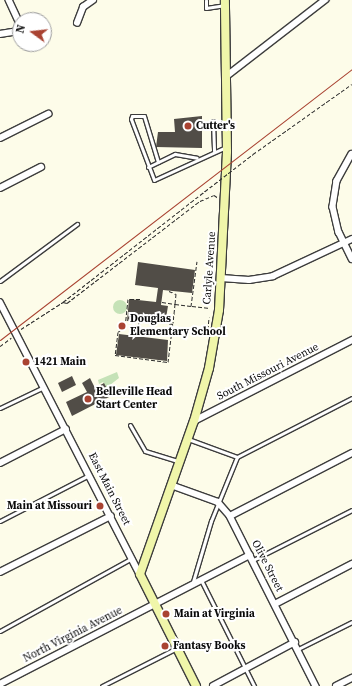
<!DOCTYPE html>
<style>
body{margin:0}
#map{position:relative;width:352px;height:686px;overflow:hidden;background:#fdfce9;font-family:"Source Serif 4",serif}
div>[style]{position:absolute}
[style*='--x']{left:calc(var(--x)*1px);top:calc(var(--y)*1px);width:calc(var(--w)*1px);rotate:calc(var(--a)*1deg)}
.green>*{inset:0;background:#c5e2b7}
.round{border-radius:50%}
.building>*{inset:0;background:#514d47}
.path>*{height:1px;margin-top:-0.5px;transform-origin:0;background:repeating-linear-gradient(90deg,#2c2c2c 0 4px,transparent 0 6px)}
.roads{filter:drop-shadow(1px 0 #3d3d3d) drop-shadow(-1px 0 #3d3d3d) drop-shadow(0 1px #3d3d3d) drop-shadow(0 -1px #3d3d3d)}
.service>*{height:3px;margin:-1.5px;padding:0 1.5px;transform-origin:1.5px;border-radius:1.5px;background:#fff}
.minor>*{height:5.5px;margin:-2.75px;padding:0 2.75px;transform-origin:2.75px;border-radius:2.75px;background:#fff}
.secondary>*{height:8px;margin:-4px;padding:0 4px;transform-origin:4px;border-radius:4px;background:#f0f6aa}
.tram>*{height:1px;margin:-0.5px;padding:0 0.5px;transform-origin:0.5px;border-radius:0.5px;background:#a94332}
.path-bridge>*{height:1px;margin-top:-0.5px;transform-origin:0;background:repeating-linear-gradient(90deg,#2c2c2c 0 4px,transparent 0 6px)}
.dots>*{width:11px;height:11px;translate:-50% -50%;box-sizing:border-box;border:2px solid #fff;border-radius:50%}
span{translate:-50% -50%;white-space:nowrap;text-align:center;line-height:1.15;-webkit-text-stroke:4px #fff;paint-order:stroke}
.poi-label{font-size:11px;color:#0a0a0a;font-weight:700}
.left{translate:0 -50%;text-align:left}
.right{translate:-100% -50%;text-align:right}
.street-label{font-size:11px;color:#0a0a0a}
.north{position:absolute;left:12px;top:12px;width:40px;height:40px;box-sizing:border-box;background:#fff;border:1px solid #9d9d9d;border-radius:50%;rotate:285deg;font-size:11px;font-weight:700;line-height:16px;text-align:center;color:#0a0a0a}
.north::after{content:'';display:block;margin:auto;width:14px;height:18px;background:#a94332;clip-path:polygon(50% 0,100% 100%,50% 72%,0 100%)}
</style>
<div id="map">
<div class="green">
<i class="round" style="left:113px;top:300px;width:14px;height:14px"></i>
<i style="clip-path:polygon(117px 372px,119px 378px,110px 385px,106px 387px,103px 382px,99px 384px,98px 380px)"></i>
</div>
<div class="building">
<i style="clip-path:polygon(202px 116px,202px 148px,156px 147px,158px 132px,175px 132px,174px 119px)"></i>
<i style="clip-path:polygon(138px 262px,195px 270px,192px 293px,163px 290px,161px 305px,168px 306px,165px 324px,127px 321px,129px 299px,156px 302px,158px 288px,135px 285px)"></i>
<i style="clip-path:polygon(119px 334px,168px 340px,167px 361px,116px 355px)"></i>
<i style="clip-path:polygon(72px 376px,76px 385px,62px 392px,58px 383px)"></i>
<i style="clip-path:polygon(90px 378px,95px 388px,104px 383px,111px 396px,72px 416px,66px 402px,87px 392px,82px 383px)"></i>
</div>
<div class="path">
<i style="--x:253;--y:154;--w:121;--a:-35.3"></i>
<i style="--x:169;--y:291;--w:8;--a:23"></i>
<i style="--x:176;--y:294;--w:10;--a:96"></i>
<i style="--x:175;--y:304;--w:16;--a:7"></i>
<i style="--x:191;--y:306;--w:45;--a:-82.4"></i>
<i style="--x:140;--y:299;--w:12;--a:180"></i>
<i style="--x:128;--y:299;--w:27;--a:96"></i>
<i style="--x:125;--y:326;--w:9;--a:139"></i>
<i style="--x:118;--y:332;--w:23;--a:97"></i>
<i style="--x:115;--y:355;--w:53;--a:7.5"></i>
<i style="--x:168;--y:362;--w:38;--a:-83"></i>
<i style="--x:173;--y:324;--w:13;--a:-171"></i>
<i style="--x:63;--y:302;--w:4;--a:14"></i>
<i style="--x:67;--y:303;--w:168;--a:-37.5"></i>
<i style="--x:200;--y:201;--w:15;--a:-23"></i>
<i style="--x:214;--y:195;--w:4;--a:34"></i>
<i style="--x:162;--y:302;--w:13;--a:9"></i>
<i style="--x:175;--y:304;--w:19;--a:96"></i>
<i style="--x:192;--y:306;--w:18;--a:6"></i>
<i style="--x:139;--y:322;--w:13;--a:94"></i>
<i style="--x:138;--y:335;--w:2;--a:0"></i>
<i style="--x:191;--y:327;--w:17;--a:7"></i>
<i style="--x:208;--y:329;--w:12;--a:-85"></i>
<i style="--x:21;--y:329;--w:50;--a:-32.7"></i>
<i style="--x:63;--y:302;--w:174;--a:-38"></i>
<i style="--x:0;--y:346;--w:14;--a:-36"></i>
</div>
<div class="roads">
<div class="service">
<i style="--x:206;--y:0;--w:8;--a:90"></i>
<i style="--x:206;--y:8;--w:18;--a:-9"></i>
<i style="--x:213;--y:121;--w:30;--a:88"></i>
<i style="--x:158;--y:162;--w:48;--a:-106.9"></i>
<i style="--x:144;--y:116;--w:12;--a:180"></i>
<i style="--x:132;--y:116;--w:3;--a:108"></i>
<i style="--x:131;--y:119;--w:65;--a:69.3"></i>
<i style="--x:154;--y:180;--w:79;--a:-24.6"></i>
<i style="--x:148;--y:167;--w:30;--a:-26"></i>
<i style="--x:175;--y:154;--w:22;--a:10"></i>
<i style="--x:0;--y:281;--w:96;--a:-36.5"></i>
<i style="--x:0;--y:408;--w:49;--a:-25.5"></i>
<i style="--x:130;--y:425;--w:30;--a:60"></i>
<i style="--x:145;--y:451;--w:34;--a:17"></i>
<i style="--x:188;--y:439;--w:52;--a:20.2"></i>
<i style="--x:0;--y:521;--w:100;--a:-27.3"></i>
<i style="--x:253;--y:560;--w:111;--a:-26.8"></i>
<i style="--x:201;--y:580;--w:119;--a:63.4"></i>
<i style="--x:192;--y:585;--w:67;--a:-73.5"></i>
<i style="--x:211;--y:521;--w:69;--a:-67.9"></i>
<i style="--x:237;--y:457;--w:129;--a:-27.2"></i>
<i style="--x:0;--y:631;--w:151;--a:-28.9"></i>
<i style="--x:298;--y:649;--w:60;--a:-26.6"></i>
<i style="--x:102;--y:686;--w:82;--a:-26.9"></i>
</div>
<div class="minor">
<i style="--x:9;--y:0;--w:26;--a:65"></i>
<i style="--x:77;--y:23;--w:17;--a:-69"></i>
<i style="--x:83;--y:7;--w:12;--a:-35"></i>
<i style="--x:0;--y:34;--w:20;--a:-9"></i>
<i style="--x:228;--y:75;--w:123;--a:-37.7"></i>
<i style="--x:0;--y:138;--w:54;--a:-26.6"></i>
<i style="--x:352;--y:154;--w:31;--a:119"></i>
<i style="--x:337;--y:181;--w:26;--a:99"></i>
<i style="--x:333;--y:207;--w:26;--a:77"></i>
<i style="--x:339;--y:232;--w:30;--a:64"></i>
<i style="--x:0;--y:188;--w:46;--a:-27.1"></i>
<i style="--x:221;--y:278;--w:28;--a:4"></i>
<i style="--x:249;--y:280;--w:24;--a:-9"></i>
<i style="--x:273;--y:276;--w:87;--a:-25.1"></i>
<i style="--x:0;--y:302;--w:306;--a:62.8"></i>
<i style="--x:194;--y:421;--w:178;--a:-27.1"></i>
<i style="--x:0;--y:463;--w:74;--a:-27.3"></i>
<i style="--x:171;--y:485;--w:50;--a:19.9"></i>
<i style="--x:218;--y:502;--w:18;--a:49"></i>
<i style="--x:230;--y:516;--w:191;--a:63.2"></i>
<i style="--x:230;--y:516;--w:137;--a:-27.3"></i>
<i style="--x:0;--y:572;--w:124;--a:-26.8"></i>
<i style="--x:275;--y:604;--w:87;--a:-27.5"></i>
<i style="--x:0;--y:684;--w:281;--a:-27.3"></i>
<i style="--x:213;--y:686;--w:93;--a:-28.2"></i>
<i style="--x:336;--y:686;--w:18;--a:-27"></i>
</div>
<div class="secondary">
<i style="--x:196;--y:686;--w:125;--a:-116.6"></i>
<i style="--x:140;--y:574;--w:162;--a:-70.6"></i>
<i style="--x:194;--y:421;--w:55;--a:-74.2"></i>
<i style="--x:209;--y:368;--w:59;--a:-80.2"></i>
<i style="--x:219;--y:310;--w:159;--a:-87.1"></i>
<i style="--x:227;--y:151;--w:151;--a:-90.8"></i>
</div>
</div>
<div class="tram">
<i style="--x:0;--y:340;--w:444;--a:-37.6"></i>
</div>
<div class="path-bridge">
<i style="--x:200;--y:195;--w:67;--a:-37.7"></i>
</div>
<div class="dots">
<i style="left:188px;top:126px;background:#a94332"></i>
<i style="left:122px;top:326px;background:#a94332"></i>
<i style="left:26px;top:362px;background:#a94332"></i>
<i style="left:88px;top:399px;background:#a94332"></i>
<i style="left:100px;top:506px;background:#a94332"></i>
<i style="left:166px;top:614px;background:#a94332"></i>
<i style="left:165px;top:646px;background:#a94332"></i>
</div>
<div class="poi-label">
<span class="left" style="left:196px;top:126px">Cutter's</span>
<span class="left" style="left:130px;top:326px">Douglas<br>Elementary School</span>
<span class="left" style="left:34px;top:362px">1421 Main</span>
<span class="left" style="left:96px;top:399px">Belleville Head<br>Start Center</span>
<span class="right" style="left:92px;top:506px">Main at Missouri</span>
<span class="left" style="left:174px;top:614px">Main at Virginia</span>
<span class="left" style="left:173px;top:646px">Fantasy Books</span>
</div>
<div class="street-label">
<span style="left:210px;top:268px;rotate:-86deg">Carlyle Avenue</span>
<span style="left:268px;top:372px;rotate:-27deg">South Missouri Avenue</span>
<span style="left:109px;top:489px;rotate:63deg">East Main Street</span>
<span style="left:267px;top:566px;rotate:63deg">Olive Street</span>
<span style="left:73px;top:635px;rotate:-27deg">North Virginia Avenue</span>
</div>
<div class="north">N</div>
</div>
